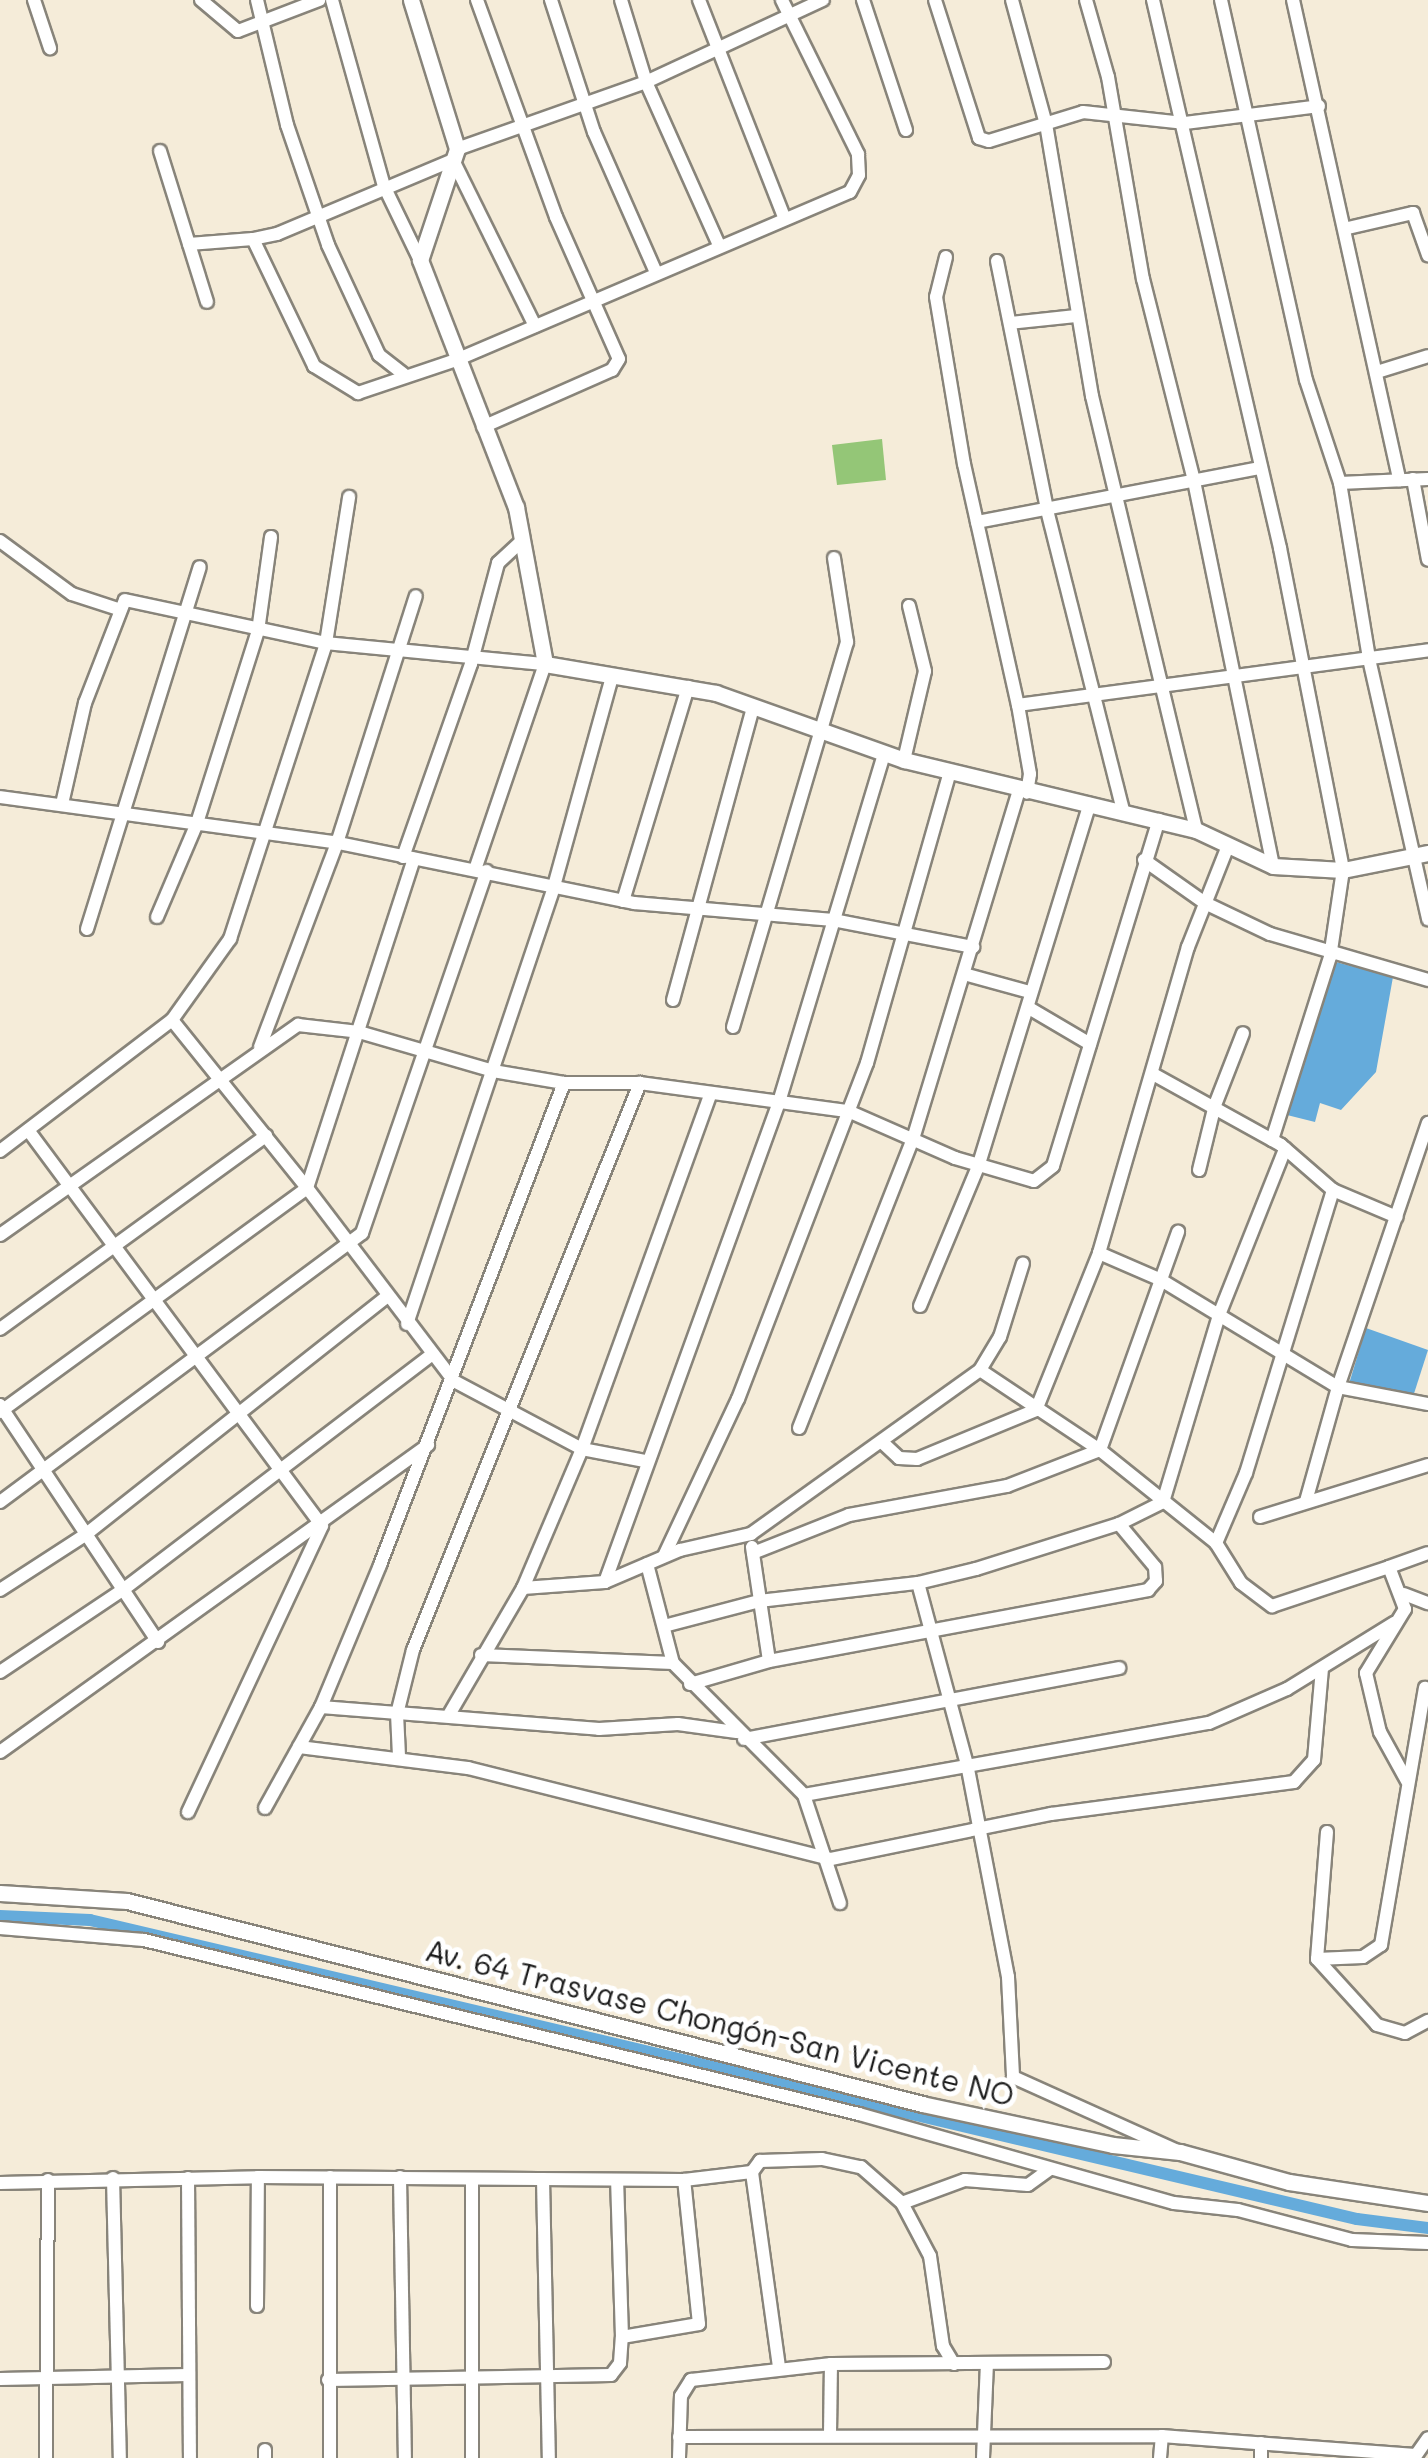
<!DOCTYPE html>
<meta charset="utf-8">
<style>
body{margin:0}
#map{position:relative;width:1428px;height:2458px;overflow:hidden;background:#f5ecd9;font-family:Mali,sans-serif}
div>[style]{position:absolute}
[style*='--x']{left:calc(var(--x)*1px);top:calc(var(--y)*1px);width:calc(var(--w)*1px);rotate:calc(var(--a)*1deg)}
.green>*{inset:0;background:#94c677}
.water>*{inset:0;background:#65abdb}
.canal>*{height:12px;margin:-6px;padding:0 6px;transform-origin:6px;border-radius:6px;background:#65abdb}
.roads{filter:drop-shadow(2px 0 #88847a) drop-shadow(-2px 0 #88847a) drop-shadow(0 2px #88847a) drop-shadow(0 -2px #88847a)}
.minor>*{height:12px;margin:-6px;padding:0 6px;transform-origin:6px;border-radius:6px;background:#fff}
.tertiary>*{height:15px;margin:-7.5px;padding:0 7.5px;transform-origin:7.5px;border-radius:7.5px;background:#fff}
span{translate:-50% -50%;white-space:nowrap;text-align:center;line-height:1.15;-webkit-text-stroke:10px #fff;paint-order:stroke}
.street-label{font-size:30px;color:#1c1c1c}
</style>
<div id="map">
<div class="green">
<i style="clip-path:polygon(882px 439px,886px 480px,837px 485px,832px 445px)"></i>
</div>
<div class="water">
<i style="clip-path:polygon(1332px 961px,1393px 977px,1376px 1072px,1341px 1110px,1320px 1103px,1315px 1122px,1283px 1114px)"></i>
<i style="clip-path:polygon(1366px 1328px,1428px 1350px,1410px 1406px,1348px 1387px)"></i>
</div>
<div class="canal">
<i style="--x:0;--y:1916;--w:90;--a:2.5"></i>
<i style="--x:90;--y:1920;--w:1302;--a:13.28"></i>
<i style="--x:1357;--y:2219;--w:72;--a:7.2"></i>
</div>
<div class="roads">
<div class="minor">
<i style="--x:34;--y:0;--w:51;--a:71.6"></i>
<i style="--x:201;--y:0;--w:48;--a:40"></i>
<i style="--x:238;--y:31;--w:87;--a:-20.9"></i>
<i style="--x:257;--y:0;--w:129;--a:76.5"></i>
<i style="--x:287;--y:125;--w:127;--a:71.1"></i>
<i style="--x:328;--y:245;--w:121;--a:65.1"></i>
<i style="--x:379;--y:355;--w:31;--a:38"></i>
<i style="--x:332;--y:0;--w:193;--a:74.4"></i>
<i style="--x:384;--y:186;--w:82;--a:64.1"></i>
<i style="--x:477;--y:0;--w:231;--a:70"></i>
<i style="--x:556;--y:217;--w:155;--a:66.1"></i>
<i style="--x:619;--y:359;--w:13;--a:122"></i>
<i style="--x:612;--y:370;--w:141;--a:156.2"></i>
<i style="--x:551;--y:0;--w:139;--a:72"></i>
<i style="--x:594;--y:132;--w:151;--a:66.2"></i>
<i style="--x:621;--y:0;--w:86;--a:73"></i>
<i style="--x:646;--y:82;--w:179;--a:65.9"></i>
<i style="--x:699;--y:0;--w:235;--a:68.6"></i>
<i style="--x:863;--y:0;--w:137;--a:71.7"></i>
<i style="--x:935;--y:0;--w:145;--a:72.3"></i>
<i style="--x:979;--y:138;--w:10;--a:17"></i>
<i style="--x:989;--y:141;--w:98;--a:-17.1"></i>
<i style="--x:1083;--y:112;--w:103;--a:6.2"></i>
<i style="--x:1185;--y:123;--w:135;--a:-7.2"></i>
<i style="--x:1012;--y:0;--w:129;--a:74.7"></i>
<i style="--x:1046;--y:124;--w:276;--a:80.4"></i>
<i style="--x:1092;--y:396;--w:446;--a:76.5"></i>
<i style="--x:1086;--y:0;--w:80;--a:74.1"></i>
<i style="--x:1108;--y:77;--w:205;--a:80.2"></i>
<i style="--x:1143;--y:279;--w:208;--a:75.8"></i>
<i style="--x:1194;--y:481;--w:393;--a:78.4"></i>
<i style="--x:1153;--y:0;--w:563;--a:76.95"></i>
<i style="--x:1280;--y:548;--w:328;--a:78.9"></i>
<i style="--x:1343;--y:870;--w:88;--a:98.5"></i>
<i style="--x:1330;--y:957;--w:192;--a:107.6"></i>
<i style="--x:1221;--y:0;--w:389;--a:77.4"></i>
<i style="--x:1306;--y:380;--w:108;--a:71.7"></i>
<i style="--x:1340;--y:483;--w:178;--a:80.6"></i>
<i style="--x:1369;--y:659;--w:267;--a:77.2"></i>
<i style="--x:1293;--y:0;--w:492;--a:77.5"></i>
<i style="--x:457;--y:149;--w:201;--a:-19.5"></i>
<i style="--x:646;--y:82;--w:195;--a:-24.9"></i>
<i style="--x:160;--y:151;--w:158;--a:72.7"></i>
<i style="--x:1348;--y:228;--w:67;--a:-13"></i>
<i style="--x:1413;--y:213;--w:45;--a:70.3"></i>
<i style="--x:253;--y:239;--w:25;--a:-12"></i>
<i style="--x:277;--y:234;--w:191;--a:-22.8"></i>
<i style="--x:453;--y:160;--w:185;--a:63.7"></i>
<i style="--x:189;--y:244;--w:64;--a:-4.5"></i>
<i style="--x:253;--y:239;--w:141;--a:64.3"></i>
<i style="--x:314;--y:366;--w:52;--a:31.5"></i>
<i style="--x:358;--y:393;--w:103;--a:-18.6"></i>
<i style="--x:456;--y:360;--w:428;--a:-23.1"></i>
<i style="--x:850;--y:192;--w:19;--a:-62"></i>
<i style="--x:859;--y:175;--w:21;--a:-93"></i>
<i style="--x:858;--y:154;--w:172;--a:-116.3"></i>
<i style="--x:946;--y:257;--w:41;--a:104"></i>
<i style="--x:936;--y:297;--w:169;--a:80.5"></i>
<i style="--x:964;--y:464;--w:247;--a:77.4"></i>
<i style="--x:1018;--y:705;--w:70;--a:80.1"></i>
<i style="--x:1030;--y:774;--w:19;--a:99"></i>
<i style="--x:997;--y:261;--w:254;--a:78.6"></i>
<i style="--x:1047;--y:510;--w:310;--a:75.8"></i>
<i style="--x:1010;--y:323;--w:65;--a:-6.1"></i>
<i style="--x:1377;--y:372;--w:53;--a:-17.4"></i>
<i style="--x:1413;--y:479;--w:82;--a:79.5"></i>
<i style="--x:1340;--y:483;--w:88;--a:-2.6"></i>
<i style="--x:977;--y:522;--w:289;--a:-10.8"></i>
<i style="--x:0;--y:541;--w:89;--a:36.4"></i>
<i style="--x:72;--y:594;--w:48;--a:18.1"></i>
<i style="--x:1018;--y:705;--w:414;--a:-7.6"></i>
<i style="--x:904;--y:760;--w:91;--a:-76.7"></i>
<i style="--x:925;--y:671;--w:67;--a:-103.8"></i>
<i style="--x:0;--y:797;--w:337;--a:7.7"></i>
<i style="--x:334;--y:842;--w:306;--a:11.5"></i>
<i style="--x:634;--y:903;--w:200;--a:4.9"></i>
<i style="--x:833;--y:920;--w:143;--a:10.9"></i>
<i style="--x:62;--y:804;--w:104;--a:-77.2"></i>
<i style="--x:85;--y:703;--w:110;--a:-68.8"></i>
<i style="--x:125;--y:600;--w:206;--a:12.1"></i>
<i style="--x:326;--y:643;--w:220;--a:5.5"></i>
<i style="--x:545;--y:664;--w:214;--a:108.8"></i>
<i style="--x:403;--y:857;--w:205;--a:-70.6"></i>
<i style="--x:471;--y:664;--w:105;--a:-75"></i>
<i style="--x:498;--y:563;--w:34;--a:-43"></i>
<i style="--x:1144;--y:860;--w:75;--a:35.2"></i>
<i style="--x:1205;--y:903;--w:72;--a:25.5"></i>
<i style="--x:1270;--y:934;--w:165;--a:16.2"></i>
<i style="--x:623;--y:901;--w:224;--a:-73.1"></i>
<i style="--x:157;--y:917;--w:102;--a:-66.9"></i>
<i style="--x:197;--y:823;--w:201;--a:-72.4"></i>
<i style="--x:258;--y:631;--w:95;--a:-82.1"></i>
<i style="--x:87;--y:929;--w:379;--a:-72.7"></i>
<i style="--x:964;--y:974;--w:68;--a:15.3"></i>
<i style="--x:673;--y:1000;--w:303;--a:-74.7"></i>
<i style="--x:1029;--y:1008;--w:71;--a:30.5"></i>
<i style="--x:172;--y:1020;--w:216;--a:51.2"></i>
<i style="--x:733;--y:1027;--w:402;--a:-73.5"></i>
<i style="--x:847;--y:642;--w:85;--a:-98.8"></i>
<i style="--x:260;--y:1047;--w:218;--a:-69.3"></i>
<i style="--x:337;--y:843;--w:259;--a:-72.3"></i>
<i style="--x:1153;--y:1074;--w:146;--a:29"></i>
<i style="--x:1281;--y:1145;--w:69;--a:40.9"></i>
<i style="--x:1333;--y:1190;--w:69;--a:22.9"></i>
<i style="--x:28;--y:1130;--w:493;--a:53.4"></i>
<i style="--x:322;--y:1526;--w:316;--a:115.1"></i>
<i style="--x:0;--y:1151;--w:216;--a:-37.3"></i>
<i style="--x:172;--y:1020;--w:100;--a:-54.4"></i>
<i style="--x:230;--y:939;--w:311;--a:-72"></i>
<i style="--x:326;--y:643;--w:148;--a:-81"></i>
<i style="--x:1199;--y:1170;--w:67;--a:-76.2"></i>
<i style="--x:1215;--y:1105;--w:77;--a:-68.7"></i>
<i style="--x:307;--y:1188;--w:346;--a:-72"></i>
<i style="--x:0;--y:1235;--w:365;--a:-35.2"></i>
<i style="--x:298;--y:1025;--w:61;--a:6.5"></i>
<i style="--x:359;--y:1032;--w:140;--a:16.2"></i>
<i style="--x:493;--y:1071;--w:72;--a:9.6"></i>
<i style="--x:564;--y:1083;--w:76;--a:0"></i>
<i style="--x:640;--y:1083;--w:210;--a:7.7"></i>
<i style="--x:848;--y:1111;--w:117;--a:23.7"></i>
<i style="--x:955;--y:1158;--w:82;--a:16.2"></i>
<i style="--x:1034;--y:1181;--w:24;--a:-38"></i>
<i style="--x:1053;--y:1166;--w:362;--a:-73"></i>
<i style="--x:1099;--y:1253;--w:319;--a:-73.8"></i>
<i style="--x:1188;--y:947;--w:109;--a:-68.4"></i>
<i style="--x:920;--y:1306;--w:151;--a:-67.4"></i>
<i style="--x:978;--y:1167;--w:380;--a:-72.9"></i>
<i style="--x:407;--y:1324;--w:462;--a:-71.4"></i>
<i style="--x:554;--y:886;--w:217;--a:-74.5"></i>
<i style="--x:0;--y:1329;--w:329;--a:-36"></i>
<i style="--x:980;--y:1370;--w:144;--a:33.7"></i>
<i style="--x:1100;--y:1450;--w:232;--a:-70.3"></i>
<i style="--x:0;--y:1405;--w:285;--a:56.3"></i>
<i style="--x:0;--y:1412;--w:380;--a:-36.1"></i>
<i style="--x:307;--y:1188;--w:243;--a:52.7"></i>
<i style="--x:454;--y:1381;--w:145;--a:28"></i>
<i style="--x:582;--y:1449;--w:64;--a:10.8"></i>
<i style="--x:799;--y:1428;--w:311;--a:-68.5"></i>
<i style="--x:913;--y:1139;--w:364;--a:-73.1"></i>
<i style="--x:883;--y:1443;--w:22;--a:43"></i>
<i style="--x:899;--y:1458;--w:18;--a:3"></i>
<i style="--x:917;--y:1459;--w:129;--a:-22.4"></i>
<i style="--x:1036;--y:1410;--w:169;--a:-68.1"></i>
<i style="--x:1099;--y:1253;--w:68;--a:23.5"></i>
<i style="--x:1161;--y:1280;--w:207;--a:31.2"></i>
<i style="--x:1338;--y:1387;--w:92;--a:10.7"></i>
<i style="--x:1306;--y:1501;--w:118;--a:-74.3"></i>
<i style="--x:1338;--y:1387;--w:279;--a:-71.2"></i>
<i style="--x:0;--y:1502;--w:451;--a:-36.6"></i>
<i style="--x:362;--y:1233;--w:383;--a:-71"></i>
<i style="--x:1260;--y:1517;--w:176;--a:-17.2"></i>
<i style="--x:1216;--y:1543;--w:76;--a:-66.8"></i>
<i style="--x:1246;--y:1473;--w:296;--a:-72.9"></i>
<i style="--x:752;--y:1547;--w:115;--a:81.5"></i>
<i style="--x:753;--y:1553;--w:103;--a:-21.6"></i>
<i style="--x:849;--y:1515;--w:161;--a:-10.4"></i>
<i style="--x:1007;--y:1486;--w:100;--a:-21.2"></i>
<i style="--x:1100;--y:1450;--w:149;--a:38.7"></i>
<i style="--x:1216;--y:1543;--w:47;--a:58"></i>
<i style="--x:1241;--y:1583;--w:39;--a:37"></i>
<i style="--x:1272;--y:1606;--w:123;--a:-18.4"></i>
<i style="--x:1389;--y:1567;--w:45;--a:69.1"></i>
<i style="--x:1405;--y:1609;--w:75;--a:121.4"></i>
<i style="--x:1366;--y:1673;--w:61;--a:76.7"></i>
<i style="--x:1380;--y:1732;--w:56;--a:61.1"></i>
<i style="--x:664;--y:1556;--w:174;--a:-64.8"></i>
<i style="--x:738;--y:1399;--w:360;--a:-69"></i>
<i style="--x:867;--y:1063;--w:303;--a:-74.1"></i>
<i style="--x:647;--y:1564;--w:102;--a:75.3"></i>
<i style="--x:673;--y:1663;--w:186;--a:45.2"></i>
<i style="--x:804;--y:1795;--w:114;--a:71.6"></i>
<i style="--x:1389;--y:1567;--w:41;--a:-19.7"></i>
<i style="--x:605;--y:1582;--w:511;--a:-70.07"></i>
<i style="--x:779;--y:1102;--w:363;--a:-73.2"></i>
<i style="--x:918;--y:1583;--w:188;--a:74.9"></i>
<i style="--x:967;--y:1764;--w:217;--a:79.1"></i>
<i style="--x:1008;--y:1977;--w:100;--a:87.1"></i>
<i style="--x:1013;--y:2077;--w:181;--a:24.2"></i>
<i style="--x:523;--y:1588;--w:82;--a:-4.2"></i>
<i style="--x:605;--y:1582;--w:82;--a:-23.1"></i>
<i style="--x:680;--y:1550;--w:73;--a:-12.7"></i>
<i style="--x:751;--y:1534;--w:282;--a:-35.6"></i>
<i style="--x:980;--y:1370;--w:39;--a:-59"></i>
<i style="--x:1000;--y:1337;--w:77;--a:-72.7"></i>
<i style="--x:0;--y:1590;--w:101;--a:-32.9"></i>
<i style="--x:85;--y:1535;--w:382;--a:-38.3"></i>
<i style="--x:1404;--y:1594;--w:26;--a:21"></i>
<i style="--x:664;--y:1626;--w:98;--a:-14.7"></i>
<i style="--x:759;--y:1601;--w:160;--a:-6.5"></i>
<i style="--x:918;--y:1583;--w:60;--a:-13.6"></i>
<i style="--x:976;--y:1569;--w:150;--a:-17.5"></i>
<i style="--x:1119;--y:1524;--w:49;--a:-26.6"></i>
<i style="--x:1163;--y:1502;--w:195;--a:-73.3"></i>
<i style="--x:1219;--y:1315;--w:179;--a:-68.3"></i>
<i style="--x:481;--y:1655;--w:192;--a:2.4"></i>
<i style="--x:0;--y:1672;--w:149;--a:-33.8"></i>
<i style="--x:124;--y:1589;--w:385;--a:-37.3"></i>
<i style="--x:690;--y:1684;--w:82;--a:-16.2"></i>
<i style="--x:769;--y:1661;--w:386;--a:-10.6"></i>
<i style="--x:1148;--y:1590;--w:12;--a:-48"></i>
<i style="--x:1156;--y:1581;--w:14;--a:-94"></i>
<i style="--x:1155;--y:1567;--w:56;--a:-129.9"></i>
<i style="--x:321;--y:1707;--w:279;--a:4.5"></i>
<i style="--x:599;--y:1729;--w:79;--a:-3.6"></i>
<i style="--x:678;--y:1724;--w:59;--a:7.9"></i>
<i style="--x:450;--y:1713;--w:145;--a:-59.7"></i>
<i style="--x:523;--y:1588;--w:151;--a:-67"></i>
<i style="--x:582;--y:1449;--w:376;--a:-70.1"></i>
<i style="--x:744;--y:1739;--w:382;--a:-10.7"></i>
<i style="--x:299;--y:1747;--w:170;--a:7.1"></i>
<i style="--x:468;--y:1768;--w:374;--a:14.1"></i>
<i style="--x:831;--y:1859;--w:225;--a:-11.6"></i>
<i style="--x:1051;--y:1814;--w:245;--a:-7.5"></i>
<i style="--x:1294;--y:1782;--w:30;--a:-48"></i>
<i style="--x:1314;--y:1760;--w:92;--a:-85"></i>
<i style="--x:0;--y:1752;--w:527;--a:-35.65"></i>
<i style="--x:399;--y:1756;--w:42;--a:-92.7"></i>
<i style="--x:397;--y:1714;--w:66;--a:-76"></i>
<i style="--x:413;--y:1650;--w:611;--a:-68.18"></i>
<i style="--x:804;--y:1795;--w:411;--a:-10.1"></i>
<i style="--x:1209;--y:1723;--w:85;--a:-23.6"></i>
<i style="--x:1287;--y:1689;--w:126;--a:-31.7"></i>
<i style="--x:265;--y:1808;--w:115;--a:-61"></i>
<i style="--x:321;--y:1707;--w:154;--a:-67.4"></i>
<i style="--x:380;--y:1565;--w:516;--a:-69.11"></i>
<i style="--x:1327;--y:1832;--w:127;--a:94.5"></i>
<i style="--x:1317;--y:1959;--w:89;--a:47.7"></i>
<i style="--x:1377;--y:2025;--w:29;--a:16"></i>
<i style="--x:1405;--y:2033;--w:26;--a:-28"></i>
<i style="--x:0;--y:1928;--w:144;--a:4.8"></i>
<i style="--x:144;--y:1940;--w:736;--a:13.68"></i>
<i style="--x:859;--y:2114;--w:327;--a:15.8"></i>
<i style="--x:1174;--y:2203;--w:64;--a:6.2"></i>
<i style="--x:1238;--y:2210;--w:118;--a:14.7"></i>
<i style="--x:1352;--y:2240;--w:76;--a:2.3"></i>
<i style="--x:1317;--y:1959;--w:46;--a:-2.5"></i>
<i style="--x:1363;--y:1957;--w:22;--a:-34"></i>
<i style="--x:1381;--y:1945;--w:261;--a:-80.3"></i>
<i style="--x:330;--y:2177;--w:281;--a:90"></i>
<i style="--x:400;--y:2177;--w:281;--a:89"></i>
<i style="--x:113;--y:2178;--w:280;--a:88.6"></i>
<i style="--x:188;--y:2178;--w:280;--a:89.6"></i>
<i style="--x:543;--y:2179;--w:279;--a:88.8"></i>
<i style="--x:0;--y:2183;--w:258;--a:-1.3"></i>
<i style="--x:258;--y:2177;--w:426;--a:0.4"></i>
<i style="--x:684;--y:2180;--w:68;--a:-6.7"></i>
<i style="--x:902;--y:2203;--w:60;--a:62.2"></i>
<i style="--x:930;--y:2256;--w:91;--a:81.8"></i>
<i style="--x:943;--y:2346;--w:21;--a:59"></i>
<i style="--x:257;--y:2306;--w:129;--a:-89.6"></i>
<i style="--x:622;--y:2337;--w:78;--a:-9.6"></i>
<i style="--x:699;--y:2324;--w:145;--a:-95.9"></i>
<i style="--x:779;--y:2367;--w:197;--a:-97.9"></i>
<i style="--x:752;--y:2172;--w:14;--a:-54"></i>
<i style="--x:760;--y:2161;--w:62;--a:-1.8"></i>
<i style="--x:822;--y:2159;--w:40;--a:12"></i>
<i style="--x:861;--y:2167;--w:55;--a:41.3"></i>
<i style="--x:902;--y:2203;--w:67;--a:-20.1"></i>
<i style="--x:965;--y:2180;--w:63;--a:4.5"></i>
<i style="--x:1028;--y:2185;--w:27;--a:-36"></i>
<i style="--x:0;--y:2379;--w:188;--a:-1.2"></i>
<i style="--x:328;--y:2380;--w:283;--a:-1"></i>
<i style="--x:611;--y:2375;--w:15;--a:-53"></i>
<i style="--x:620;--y:2363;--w:26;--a:-86"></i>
<i style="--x:622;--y:2337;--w:157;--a:-91.8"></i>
<i style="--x:830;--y:2434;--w:70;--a:-89.2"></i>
<i style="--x:679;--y:2437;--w:483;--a:-0.1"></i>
<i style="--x:1162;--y:2436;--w:254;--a:4.3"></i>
<i style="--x:46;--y:2458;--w:278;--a:-89.6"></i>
<i style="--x:265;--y:2458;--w:8;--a:-90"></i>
<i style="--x:472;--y:2458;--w:279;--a:-90"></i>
<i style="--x:679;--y:2458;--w:62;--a:-88.2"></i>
<i style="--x:681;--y:2396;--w:19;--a:-58"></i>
<i style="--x:691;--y:2380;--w:141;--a:-6.5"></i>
<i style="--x:831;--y:2364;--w:273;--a:-0.4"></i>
<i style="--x:983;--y:2458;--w:94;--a:-87.6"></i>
<i style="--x:1160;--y:2458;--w:22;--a:-85"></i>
<i style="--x:1261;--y:2458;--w:15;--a:-90"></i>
<i style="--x:1414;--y:2458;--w:24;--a:-55"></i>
</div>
<div class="tertiary">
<i style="--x:411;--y:0;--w:156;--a:72.8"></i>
<i style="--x:457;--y:149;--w:117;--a:108.4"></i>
<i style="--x:420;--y:260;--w:265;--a:68.8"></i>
<i style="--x:516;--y:507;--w:160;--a:79.5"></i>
<i style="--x:545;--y:664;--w:173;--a:9.6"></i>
<i style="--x:716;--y:693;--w:200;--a:19.6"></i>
<i style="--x:904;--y:760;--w:300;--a:13.5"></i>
<i style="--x:1196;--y:830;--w:85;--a:25.1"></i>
<i style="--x:1273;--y:866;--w:70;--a:3.3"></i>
<i style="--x:1343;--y:870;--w:87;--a:-11.3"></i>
<i style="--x:0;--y:1893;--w:127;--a:3.6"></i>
<i style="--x:127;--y:1901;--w:821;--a:14.32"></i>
<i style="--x:922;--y:2104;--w:195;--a:12.1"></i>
<i style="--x:1113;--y:2145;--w:67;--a:6"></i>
<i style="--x:1180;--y:2152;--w:113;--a:15.4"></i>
<i style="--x:1289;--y:2182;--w:141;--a:8.6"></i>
</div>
</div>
<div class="street-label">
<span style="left:720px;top:2022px;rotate:14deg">Av. 64 Trasvase Chongón-San Vicente NO</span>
</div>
</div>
